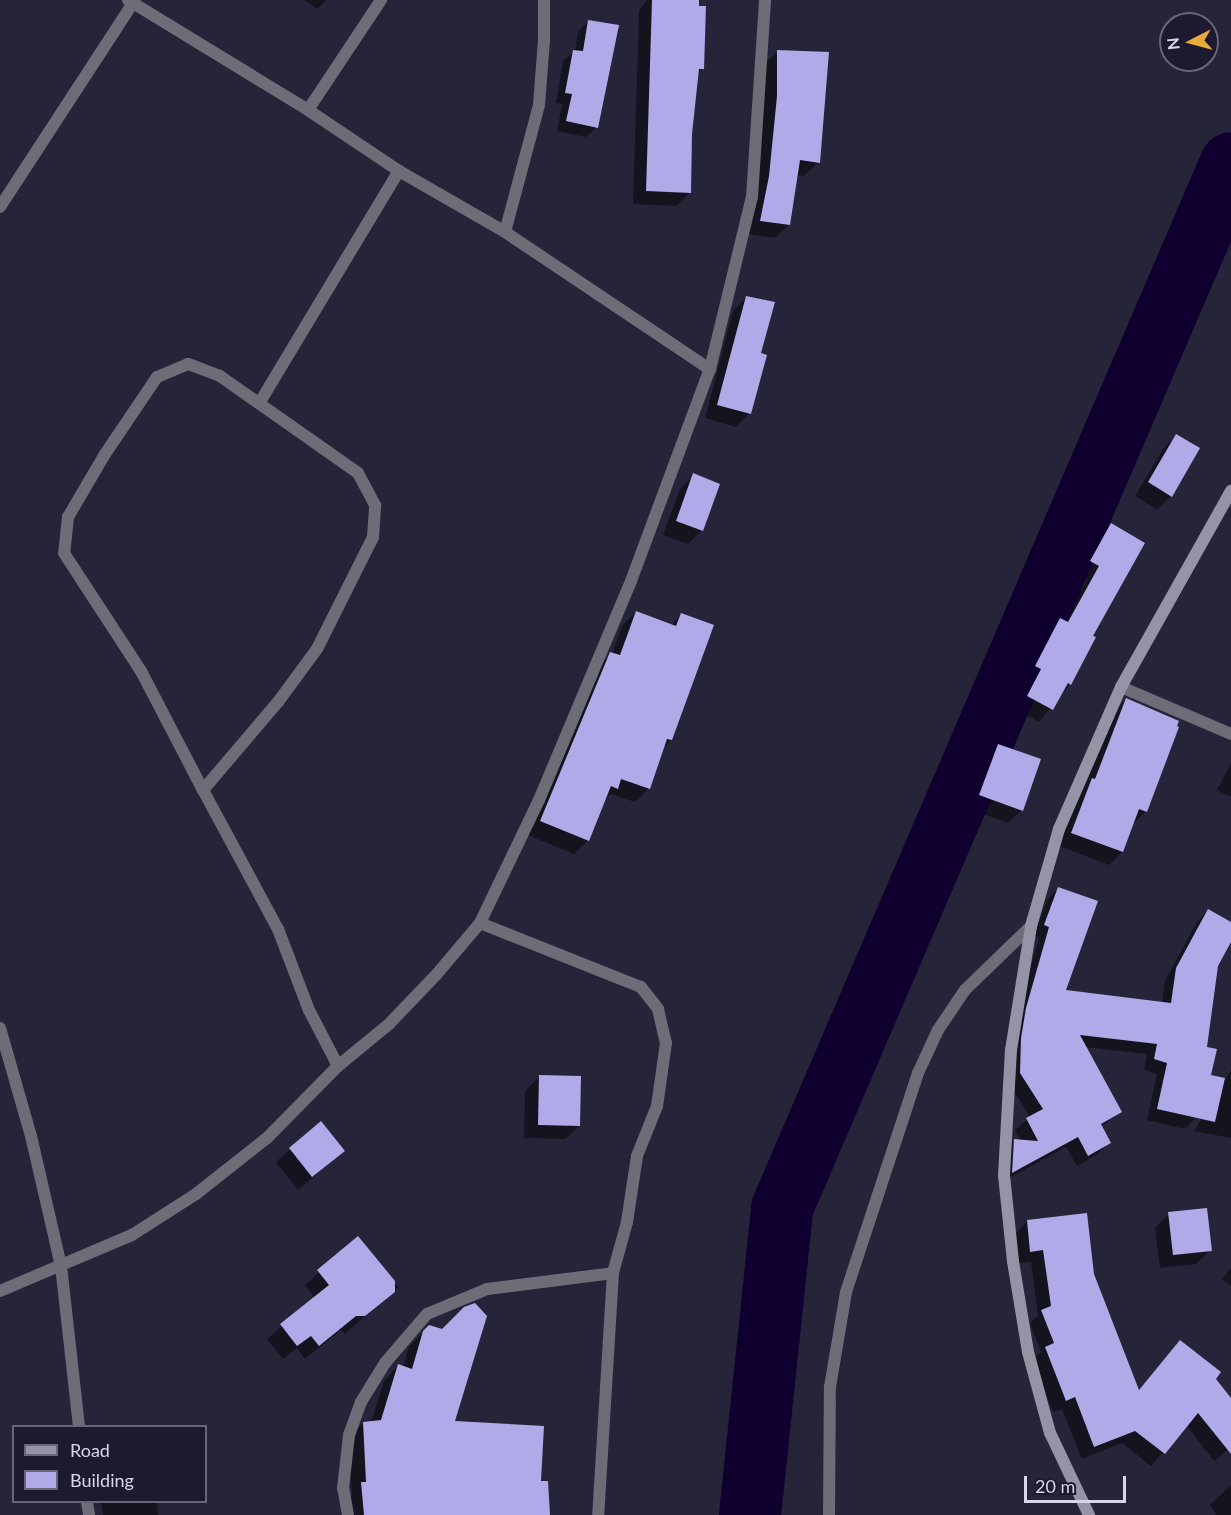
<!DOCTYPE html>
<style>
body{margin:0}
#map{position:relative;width:1231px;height:1515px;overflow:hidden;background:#262439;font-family:Lato,sans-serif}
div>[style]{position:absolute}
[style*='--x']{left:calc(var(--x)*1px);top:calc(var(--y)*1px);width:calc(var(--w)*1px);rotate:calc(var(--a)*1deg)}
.shadow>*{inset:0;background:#0007}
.river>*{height:62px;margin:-31px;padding:0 31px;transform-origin:31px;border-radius:31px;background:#0f002f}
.building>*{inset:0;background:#b0aae9}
.street>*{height:12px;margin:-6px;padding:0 6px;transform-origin:6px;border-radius:6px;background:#6d6d78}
.secondary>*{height:12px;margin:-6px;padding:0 6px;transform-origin:6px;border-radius:6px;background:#9594a6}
span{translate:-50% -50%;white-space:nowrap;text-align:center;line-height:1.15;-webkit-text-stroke:6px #1d1a2f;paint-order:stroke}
.legend{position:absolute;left:12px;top:1425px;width:195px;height:78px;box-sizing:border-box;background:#1d1a2f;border:2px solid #676578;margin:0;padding:8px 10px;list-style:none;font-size:18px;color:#d7d6e5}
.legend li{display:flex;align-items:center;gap:12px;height:30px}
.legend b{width:30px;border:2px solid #676578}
.north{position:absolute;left:1159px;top:12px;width:60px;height:60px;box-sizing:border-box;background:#1d1a2f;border:2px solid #676578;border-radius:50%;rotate:264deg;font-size:16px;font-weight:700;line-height:24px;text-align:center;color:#d7d6e5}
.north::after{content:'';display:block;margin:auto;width:21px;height:27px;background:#e9ab38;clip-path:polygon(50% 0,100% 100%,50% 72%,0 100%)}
.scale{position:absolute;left:1024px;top:1476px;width:102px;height:27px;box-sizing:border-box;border:3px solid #d7d6e5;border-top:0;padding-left:8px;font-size:18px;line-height:21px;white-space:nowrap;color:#d7d6e5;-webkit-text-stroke:4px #1d1a2f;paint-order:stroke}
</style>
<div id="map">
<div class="shadow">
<i style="clip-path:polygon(304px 0,326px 0,317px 9px)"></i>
<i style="clip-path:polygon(647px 0,697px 0,702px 68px,698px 73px,691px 134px,689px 193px,676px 206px,633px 204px,639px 11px)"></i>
<i style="clip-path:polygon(588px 21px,597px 127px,586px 137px,557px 131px,562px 104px,556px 103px,563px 61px,575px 51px,578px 32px)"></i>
<i style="clip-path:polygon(777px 52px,818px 162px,804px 176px,796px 175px,789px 225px,775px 238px,748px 234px,763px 65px)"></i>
<i style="clip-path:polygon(747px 297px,760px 354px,749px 413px,736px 427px,705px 418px,733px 311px)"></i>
<i style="clip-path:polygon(1176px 435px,1171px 496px,1157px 510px,1135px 496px,1163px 449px)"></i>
<i style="clip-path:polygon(694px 475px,702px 530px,688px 544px,663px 535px,680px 489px)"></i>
<i style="clip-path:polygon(1111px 525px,1070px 684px,1039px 722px,1015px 709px,1028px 682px,1023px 679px,1047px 633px,1060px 620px,1064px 622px,1087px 580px,1078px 574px,1098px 538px)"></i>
<i style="clip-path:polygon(636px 612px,671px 625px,681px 615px,671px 740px,663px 748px,649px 788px,635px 802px,611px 794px,604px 801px,588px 840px,574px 854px,528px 835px,597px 667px,612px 654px,622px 626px)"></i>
<i style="clip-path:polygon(1126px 700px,1146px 811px,1133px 824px,1122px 852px,1109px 865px,1059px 846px,1113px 713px)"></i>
<i style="clip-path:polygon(999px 745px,1022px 810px,1008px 823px,967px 808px,985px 759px)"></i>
<i style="clip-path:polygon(1231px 763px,1231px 797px,1217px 790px)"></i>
<i style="clip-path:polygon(1058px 889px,1064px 991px,1162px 1003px,1165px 981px,1197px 922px,1208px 911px,1231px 923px,1231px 938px,1216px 966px,1196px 1117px,1185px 1129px,1147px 1120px,1157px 1074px,1144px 1070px,1147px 1054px,1085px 1047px,1120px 1112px,1101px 1127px,1109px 1142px,1098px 1154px,1077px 1166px,1066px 1147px,1002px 1182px,1004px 1152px,1015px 1141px,1021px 1141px,1015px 1130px,1030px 1117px,1010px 1085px,1015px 1021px,1039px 938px,1034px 936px,1047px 900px)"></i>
<i style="clip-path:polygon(1231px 1070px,1231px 1138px,1194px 1131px)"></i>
<i style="clip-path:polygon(539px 1077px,579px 1126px,565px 1139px,524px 1138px,525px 1091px)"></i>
<i style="clip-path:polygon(290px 1149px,343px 1151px,298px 1190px,276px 1162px)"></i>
<i style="clip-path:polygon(1169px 1214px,1210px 1250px,1196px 1264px,1160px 1268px,1155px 1228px)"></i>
<i style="clip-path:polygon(1027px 1221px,1093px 1274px,1138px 1391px,1180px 1342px,1231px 1400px,1231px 1447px,1214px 1461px,1186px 1425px,1151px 1466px,1122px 1443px,1082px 1459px,1062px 1409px,1053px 1412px,1033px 1360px,1041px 1352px,1030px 1324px,1038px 1315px,1031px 1262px,1018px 1263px,1015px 1234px)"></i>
<i style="clip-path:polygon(358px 1238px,398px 1287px,345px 1334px,341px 1330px,305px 1359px,297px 1348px,283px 1359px,267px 1339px,315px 1298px,305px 1285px)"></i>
<i style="clip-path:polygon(1231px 1268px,1231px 1286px,1222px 1279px)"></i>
<i style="clip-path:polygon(429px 1326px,453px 1422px,540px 1483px,549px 1515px,348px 1515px,347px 1498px,352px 1494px,348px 1438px,363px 1423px,371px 1422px,384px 1381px,398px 1366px,403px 1367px,409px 1347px)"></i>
<i style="clip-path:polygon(1231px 1485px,1231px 1515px,1216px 1515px,1210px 1505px)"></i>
<i style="clip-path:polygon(101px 1502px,157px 1502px,158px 1515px,103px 1515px)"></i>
</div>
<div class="river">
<i style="--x:750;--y:1515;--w:309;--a:-84"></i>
<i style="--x:782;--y:1208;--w:1137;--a:-66.75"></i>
</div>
<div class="building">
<i style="clip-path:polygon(652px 0,699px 0,699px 6px,706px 6px,704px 69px,699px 69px,692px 134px,691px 193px,646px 191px)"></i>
<i style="clip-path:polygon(588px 20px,619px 25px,598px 128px,566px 121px,572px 94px,565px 93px,573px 50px,583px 51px)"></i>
<i style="clip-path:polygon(777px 50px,829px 52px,820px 163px,800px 160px,790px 225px,760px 221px,769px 176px,777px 96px)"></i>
<i style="clip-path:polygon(746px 296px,775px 302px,761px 353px,767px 355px,751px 414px,717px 405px)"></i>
<i style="clip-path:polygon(1176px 434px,1200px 448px,1172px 497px,1148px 482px)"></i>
<i style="clip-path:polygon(693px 473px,720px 484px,703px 531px,676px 521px)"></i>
<i style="clip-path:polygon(1111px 523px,1145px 543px,1093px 636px,1096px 637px,1071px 685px,1068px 683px,1053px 710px,1027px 696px,1041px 669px,1035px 666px,1060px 618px,1068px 622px,1099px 566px,1090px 561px)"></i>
<i style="clip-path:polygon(636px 611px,676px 626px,681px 613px,714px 625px,672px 740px,667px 739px,650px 789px,621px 779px,618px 789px,611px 786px,589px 841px,540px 821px,610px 652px,620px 655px)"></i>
<i style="clip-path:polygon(1126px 698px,1179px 721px,1177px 726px,1179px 727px,1147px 812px,1139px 809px,1123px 852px,1071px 833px,1092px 778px,1095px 779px)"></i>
<i style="clip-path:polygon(998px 744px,1041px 759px,1023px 811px,979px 795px)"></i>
<i style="clip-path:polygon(1058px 887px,1098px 901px,1066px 990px,1171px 1003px,1176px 968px,1208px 909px,1231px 922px,1231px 942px,1218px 966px,1207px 1047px,1217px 1049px,1211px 1075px,1225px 1078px,1215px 1122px,1157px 1109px,1167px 1063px,1154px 1059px,1157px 1044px,1080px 1035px,1122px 1112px,1101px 1124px,1111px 1143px,1088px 1156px,1078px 1137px,1012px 1173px,1014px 1139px,1038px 1141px,1026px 1118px,1043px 1109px,1020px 1073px,1021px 1038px,1026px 1008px,1049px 927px,1044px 925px)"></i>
<i style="clip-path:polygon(539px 1075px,581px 1076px,580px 1126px,538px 1125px)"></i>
<i style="clip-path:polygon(321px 1121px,345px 1151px,312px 1177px,289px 1148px)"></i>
<i style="clip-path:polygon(1207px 1208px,1212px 1251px,1173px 1255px,1168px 1212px)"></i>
<i style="clip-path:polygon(1087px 1213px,1094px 1274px,1139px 1390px,1180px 1340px,1221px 1372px,1216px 1379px,1231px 1398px,1231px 1454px,1198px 1413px,1165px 1454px,1135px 1431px,1094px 1447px,1075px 1397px,1066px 1401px,1045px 1347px,1054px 1343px,1041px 1310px,1051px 1306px,1043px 1250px,1030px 1252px,1027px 1220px)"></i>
<i style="clip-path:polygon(358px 1236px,395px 1281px,395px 1292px,365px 1316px,356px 1316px,319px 1346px,311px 1336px,297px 1346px,280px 1324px,329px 1285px,317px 1270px)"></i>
<i style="clip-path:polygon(475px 1303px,487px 1316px,455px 1421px,544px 1426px,541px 1481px,548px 1481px,550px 1515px,364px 1515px,361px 1482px,366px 1482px,363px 1422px,381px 1420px,398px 1364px,412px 1369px,423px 1331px,429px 1325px,442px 1329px,464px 1307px)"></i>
</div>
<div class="street">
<i style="--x:128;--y:0;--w:211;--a:31.4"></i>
<i style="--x:308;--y:110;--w:110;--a:33.8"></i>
<i style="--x:399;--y:171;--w:122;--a:29.9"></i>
<i style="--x:505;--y:232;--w:247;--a:33.8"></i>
<i style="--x:308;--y:110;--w:132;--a:-56.4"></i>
<i style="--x:0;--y:207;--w:247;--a:-56.9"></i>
<i style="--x:505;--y:232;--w:131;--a:-75"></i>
<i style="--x:539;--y:105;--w:65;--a:-85.6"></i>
<i style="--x:544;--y:40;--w:40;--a:-90"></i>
<i style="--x:260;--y:402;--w:270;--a:-59"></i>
<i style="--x:1121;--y:687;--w:120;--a:23.1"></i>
<i style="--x:203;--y:790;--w:116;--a:-49.6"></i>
<i style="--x:278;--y:702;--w:66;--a:-53.7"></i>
<i style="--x:317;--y:649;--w:125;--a:-63.4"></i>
<i style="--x:373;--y:537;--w:32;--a:-86"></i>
<i style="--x:375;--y:505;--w:36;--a:-118"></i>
<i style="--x:358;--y:473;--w:169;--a:-144.9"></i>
<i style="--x:220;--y:376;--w:34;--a:-159"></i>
<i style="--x:188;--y:364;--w:34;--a:157"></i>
<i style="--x:157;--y:377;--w:93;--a:124"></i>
<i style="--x:105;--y:454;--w:73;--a:120.4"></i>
<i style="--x:68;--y:517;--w:36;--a:96"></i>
<i style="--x:64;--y:553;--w:141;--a:56.9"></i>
<i style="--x:141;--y:671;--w:134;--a:62.5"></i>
<i style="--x:203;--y:790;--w:158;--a:61.7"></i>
<i style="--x:278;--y:929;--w:87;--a:69.1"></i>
<i style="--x:309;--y:1010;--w:63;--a:62.6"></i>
<i style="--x:480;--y:923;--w:173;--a:21.7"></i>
<i style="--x:641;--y:987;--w:28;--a:52"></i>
<i style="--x:658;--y:1009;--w:35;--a:77"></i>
<i style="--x:666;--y:1043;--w:64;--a:98.1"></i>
<i style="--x:657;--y:1106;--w:54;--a:111.8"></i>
<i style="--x:637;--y:1156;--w:67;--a:98.6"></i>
<i style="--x:627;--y:1222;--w:53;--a:105.4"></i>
<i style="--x:613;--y:1273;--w:242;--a:93.5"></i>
<i style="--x:0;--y:1028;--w:112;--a:74"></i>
<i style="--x:31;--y:1136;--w:133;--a:77"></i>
<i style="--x:61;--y:1266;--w:161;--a:83.6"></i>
<i style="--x:0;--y:1291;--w:143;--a:-23"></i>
<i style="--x:132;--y:1235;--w:76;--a:-32.6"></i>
<i style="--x:196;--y:1194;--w:90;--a:-38.3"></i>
<i style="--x:267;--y:1138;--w:101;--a:-45.4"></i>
<i style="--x:338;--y:1066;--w:66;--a:-39.5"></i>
<i style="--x:389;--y:1024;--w:68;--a:-46.2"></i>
<i style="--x:436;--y:975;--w:68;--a:-49.8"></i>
<i style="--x:480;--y:923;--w:136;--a:-64.4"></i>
<i style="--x:539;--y:800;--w:238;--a:-67.2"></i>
<i style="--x:631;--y:581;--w:226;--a:-69.6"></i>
<i style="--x:710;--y:369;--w:177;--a:-76.3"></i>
<i style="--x:752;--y:197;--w:197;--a:-86.2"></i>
<i style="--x:87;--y:1502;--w:13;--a:81"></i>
<i style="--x:348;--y:1515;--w:27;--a:-100"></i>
<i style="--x:343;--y:1488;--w:53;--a:-83.5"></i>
<i style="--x:349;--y:1435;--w:35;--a:-70"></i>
<i style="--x:361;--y:1402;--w:46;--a:-58.4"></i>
<i style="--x:385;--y:1363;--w:65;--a:-49.4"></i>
<i style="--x:427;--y:1314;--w:65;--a:-22.6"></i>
<i style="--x:487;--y:1289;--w:127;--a:-7.2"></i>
<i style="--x:829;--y:1515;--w:128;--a:-89.6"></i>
<i style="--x:830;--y:1387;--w:96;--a:-80.4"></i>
<i style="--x:846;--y:1292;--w:231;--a:-71.8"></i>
<i style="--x:918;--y:1073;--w:47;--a:-65.1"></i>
<i style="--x:938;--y:1030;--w:48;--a:-56"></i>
<i style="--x:965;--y:990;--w:92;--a:-44.1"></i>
</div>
<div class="secondary">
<i style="--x:1089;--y:1515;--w:91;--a:-115.4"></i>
<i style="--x:1050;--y:1433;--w:84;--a:-105.2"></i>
<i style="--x:1028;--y:1352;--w:92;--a:-99.4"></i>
<i style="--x:1013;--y:1261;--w:86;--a:-96"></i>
<i style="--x:1004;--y:1175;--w:125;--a:-86.8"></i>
<i style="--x:1011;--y:1050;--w:126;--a:-80.8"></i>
<i style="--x:1031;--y:926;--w:101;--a:-73.9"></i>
<i style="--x:1059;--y:829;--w:155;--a:-66.4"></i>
<i style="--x:1121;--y:687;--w:225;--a:-60.7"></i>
</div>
<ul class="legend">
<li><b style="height:8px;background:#9594a6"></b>Road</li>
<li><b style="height:16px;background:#b0aae9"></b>Building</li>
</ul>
<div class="north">N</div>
<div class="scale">20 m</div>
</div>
